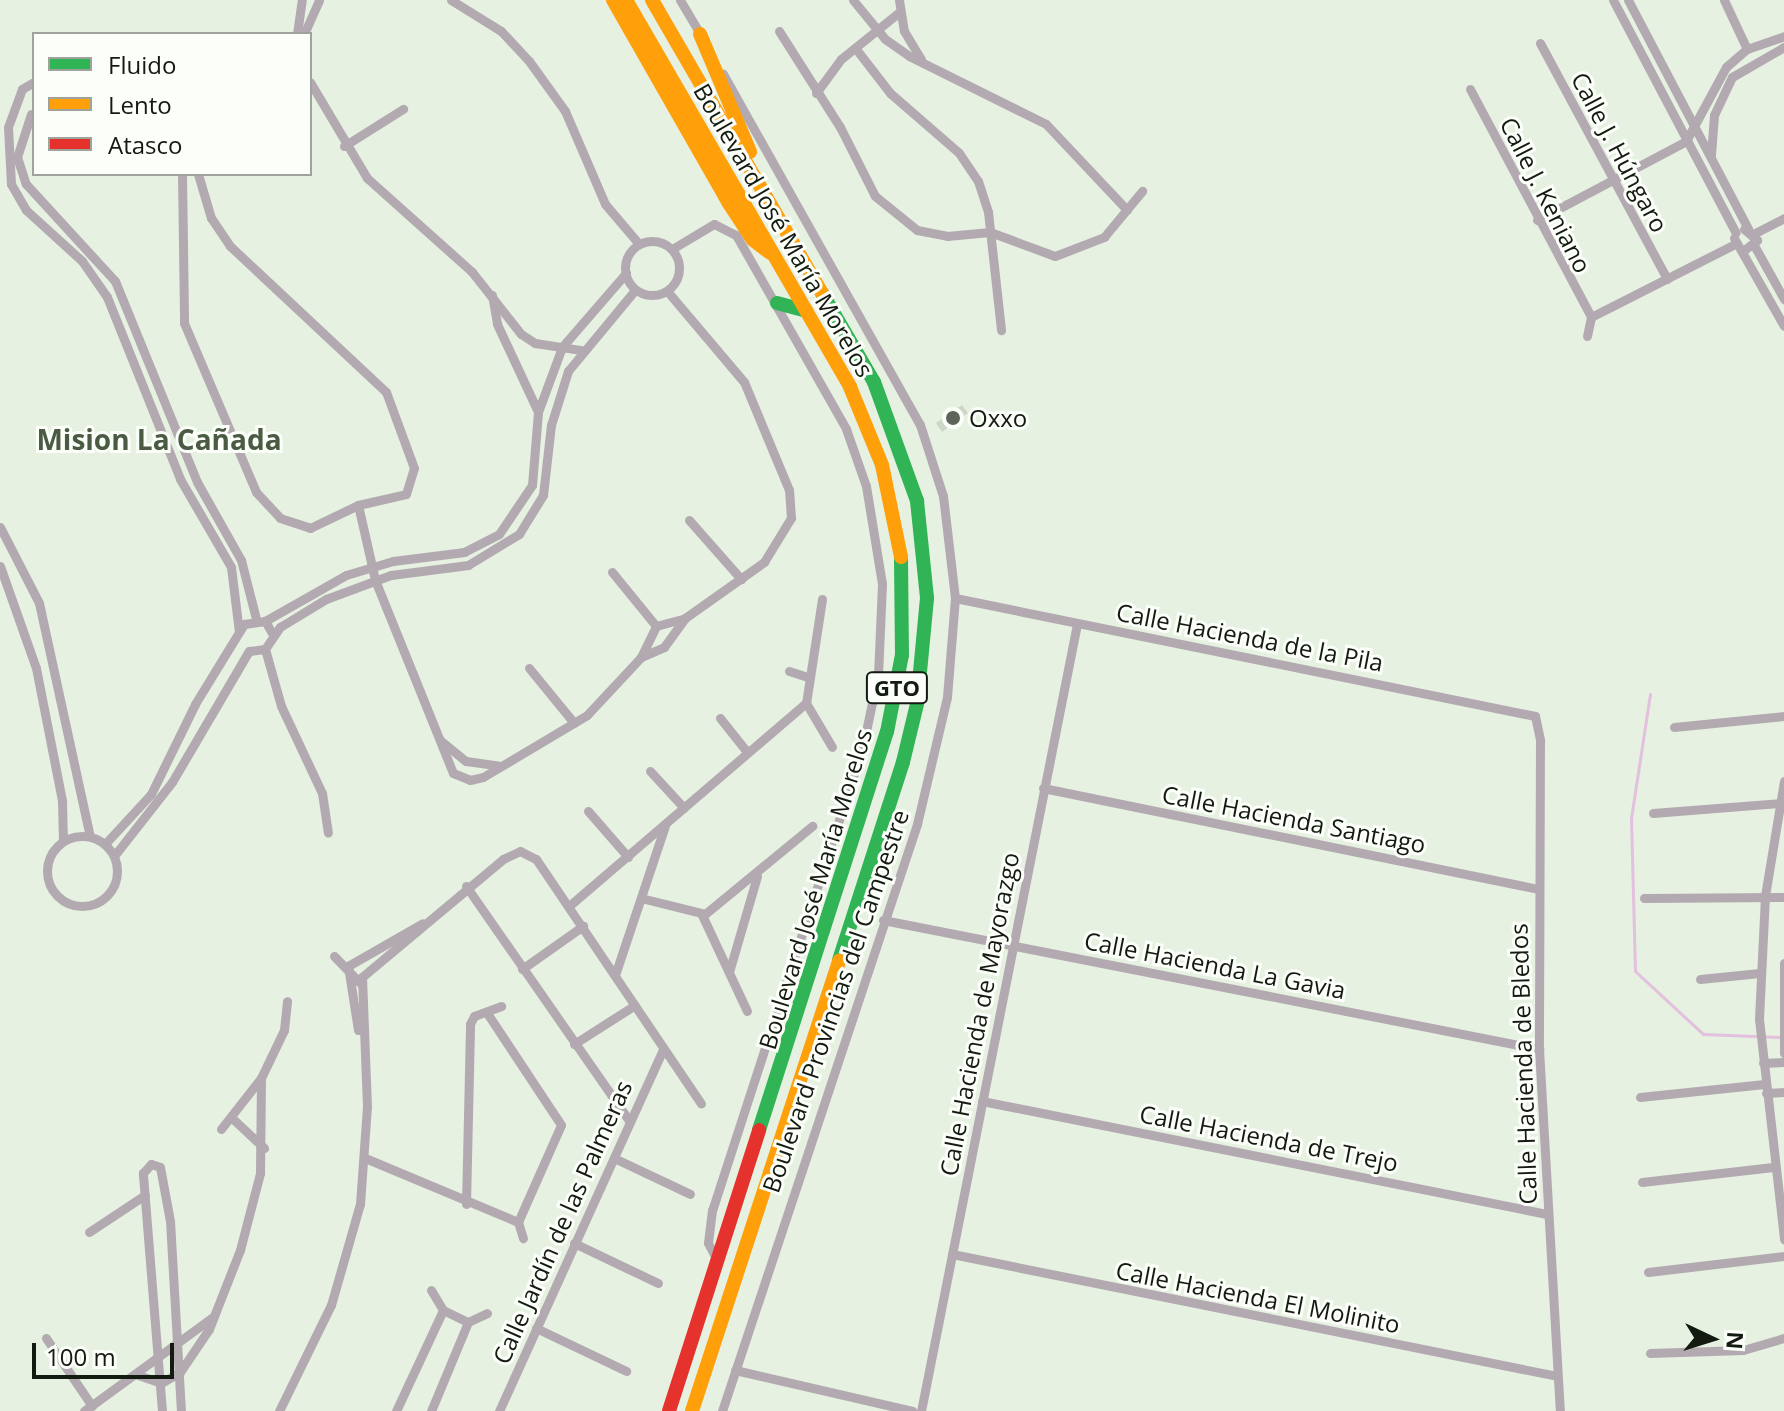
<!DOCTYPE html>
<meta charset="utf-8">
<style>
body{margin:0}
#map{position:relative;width:1784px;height:1411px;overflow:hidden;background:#e6f1e1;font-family:"Open Sans",sans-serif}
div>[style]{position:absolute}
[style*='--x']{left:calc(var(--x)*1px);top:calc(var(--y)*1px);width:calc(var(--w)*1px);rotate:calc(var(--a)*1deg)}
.stream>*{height:3px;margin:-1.5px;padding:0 1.5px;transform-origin:1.5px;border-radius:1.5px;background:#e2c0de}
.building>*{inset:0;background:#cbd8c6}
.street>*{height:9px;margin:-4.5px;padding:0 4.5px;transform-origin:4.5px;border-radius:4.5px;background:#b3aab1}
.street>.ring{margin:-4.5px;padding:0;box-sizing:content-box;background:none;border:9px solid #b3aab1;border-radius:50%}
.fast>*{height:14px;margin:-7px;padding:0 7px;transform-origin:7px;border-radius:7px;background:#30b455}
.slow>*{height:14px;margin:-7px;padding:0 7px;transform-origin:7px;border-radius:7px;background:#ff9f0a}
.jam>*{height:14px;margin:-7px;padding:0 7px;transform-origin:7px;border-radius:7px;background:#e5322d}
.dots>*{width:22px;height:22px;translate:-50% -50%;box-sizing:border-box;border:4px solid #fbfef9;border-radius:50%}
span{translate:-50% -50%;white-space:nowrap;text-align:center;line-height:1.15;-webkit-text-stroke:6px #fbfef9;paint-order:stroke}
.shield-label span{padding:2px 6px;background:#fbfef9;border:2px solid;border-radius:6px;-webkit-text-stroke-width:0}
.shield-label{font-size:22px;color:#131a10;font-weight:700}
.street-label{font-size:24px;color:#131a10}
.poi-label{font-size:24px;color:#131a10}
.left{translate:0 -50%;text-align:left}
.quarter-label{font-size:28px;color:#4a5a43;font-weight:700}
.legend{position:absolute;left:32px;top:32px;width:280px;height:144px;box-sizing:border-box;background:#fbfef9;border:2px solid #9ea39c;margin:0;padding:10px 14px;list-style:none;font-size:24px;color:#131a10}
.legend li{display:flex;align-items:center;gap:16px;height:40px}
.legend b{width:40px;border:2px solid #9ea39c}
.north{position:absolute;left:1672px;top:1299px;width:80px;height:80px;-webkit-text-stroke:6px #fbfef9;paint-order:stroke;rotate:94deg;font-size:22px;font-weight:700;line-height:32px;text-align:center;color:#131a10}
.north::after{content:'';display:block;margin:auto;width:28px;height:36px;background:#131a10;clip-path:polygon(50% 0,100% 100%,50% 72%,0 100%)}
.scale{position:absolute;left:32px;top:1343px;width:142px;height:36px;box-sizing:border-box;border:4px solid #131a10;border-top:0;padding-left:10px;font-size:24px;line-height:28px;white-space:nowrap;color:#131a10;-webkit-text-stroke:6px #fbfef9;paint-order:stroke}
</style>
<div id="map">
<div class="stream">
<i style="--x:1650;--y:694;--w:125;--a:98.7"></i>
<i style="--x:1631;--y:818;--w:153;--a:88.5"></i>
<i style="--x:1635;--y:971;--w:93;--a:42.8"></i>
<i style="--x:1703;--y:1034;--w:77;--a:2.2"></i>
</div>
<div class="building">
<i style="clip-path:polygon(962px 405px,968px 413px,942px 432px,936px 423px)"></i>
</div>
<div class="street">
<i style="--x:451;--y:0;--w:59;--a:31.8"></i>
<i style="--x:501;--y:31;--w:41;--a:47"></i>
<i style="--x:529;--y:61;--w:62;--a:54.2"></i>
<i style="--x:565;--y:111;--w:101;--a:66.7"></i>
<i style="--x:605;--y:204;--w:52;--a:49.6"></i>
<i style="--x:680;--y:0;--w:43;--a:59.3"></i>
<i style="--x:853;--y:0;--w:50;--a:50.6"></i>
<i style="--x:885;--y:39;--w:29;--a:35"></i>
<i style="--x:909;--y:56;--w:153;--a:26.4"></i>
<i style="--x:1046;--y:124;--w:118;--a:46.7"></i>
<i style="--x:899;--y:0;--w:31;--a:81"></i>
<i style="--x:904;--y:31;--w:33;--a:59"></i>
<i style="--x:1613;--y:0;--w:263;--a:62.2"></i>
<i style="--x:1628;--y:0;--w:259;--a:62.3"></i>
<i style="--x:1724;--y:0;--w:54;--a:64.9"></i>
<i style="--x:779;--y:31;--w:114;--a:57.6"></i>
<i style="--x:840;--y:127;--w:77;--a:63.1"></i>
<i style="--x:875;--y:196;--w:54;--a:39"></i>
<i style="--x:917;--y:230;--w:31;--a:11"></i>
<i style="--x:947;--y:236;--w:43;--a:-5.3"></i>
<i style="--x:990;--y:232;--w:69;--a:20.3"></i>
<i style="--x:1055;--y:256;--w:53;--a:-21.2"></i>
<i style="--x:1104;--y:237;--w:60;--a:-50.4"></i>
<i style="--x:297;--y:34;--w:34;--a:-82"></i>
<i style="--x:304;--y:34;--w:37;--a:-66"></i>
<i style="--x:1540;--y:43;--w:268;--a:61.7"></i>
<i style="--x:856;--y:49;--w:56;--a:52.3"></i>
<i style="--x:890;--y:93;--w:91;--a:41"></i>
<i style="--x:959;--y:153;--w:34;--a:56"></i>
<i style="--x:978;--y:181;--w:33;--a:72"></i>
<i style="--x:988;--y:212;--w:119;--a:83.7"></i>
<i style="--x:34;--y:82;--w:14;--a:150"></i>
<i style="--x:22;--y:89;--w:40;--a:110.2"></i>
<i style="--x:8;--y:127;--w:57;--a:87"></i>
<i style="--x:11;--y:184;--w:30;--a:60"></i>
<i style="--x:26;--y:210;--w:76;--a:42.3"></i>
<i style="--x:82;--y:261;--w:44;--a:55.2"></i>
<i style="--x:107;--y:297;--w:196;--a:68.1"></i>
<i style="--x:180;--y:479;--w:102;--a:59.9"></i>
<i style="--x:231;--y:567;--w:65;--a:83"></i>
<i style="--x:310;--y:82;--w:112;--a:59.3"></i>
<i style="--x:367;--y:178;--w:141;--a:41.8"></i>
<i style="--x:472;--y:272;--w:79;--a:51.7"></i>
<i style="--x:521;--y:334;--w:17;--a:33"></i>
<i style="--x:535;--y:343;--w:47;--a:8.7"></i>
<i style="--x:1470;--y:89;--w:258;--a:62"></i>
<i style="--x:816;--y:93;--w:42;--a:-53.7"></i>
<i style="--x:841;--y:59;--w:73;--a:-38.9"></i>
<i style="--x:31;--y:114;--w:45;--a:108"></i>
<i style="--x:17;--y:157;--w:28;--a:72"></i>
<i style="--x:26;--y:184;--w:132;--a:47.5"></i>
<i style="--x:115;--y:281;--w:217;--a:67.8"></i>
<i style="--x:197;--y:482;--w:90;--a:60.6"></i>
<i style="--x:241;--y:560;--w:61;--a:75.7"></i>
<i style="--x:344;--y:146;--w:70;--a:-32.1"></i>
<i style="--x:1711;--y:155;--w:40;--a:-85.7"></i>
<i style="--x:1714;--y:115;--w:42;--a:-64.7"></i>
<i style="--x:1732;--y:77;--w:60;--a:-30"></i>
<i style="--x:182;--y:174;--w:149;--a:89.2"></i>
<i style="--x:184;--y:323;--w:184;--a:66.9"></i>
<i style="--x:256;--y:492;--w:35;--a:47"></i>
<i style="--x:280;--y:518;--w:32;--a:18"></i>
<i style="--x:310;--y:528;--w:53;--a:-25.6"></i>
<i style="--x:358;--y:505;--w:49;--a:-12.9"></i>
<i style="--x:406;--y:494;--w:27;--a:-73"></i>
<i style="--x:414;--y:468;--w:81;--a:-110.2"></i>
<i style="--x:386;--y:392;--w:214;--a:-136.9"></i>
<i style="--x:230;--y:246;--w:34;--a:-124"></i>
<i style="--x:211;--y:218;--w:46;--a:-106.5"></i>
<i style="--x:1537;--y:220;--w:169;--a:-27.9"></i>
<i style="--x:1686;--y:141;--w:84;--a:-61.6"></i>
<i style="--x:1726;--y:67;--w:28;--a:-41"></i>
<i style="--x:1747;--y:49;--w:39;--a:-19"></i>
<i style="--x:1755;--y:233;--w:33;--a:-27"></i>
<i style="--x:1734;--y:238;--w:101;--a:60.4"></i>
<i class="ring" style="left:625px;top:241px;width:45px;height:45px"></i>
<i style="--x:1755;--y:247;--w:60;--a:60.9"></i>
<i style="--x:672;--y:249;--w:49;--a:-30.8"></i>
<i style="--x:714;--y:224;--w:25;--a:27"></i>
<i style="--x:736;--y:235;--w:223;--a:60.4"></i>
<i style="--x:846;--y:429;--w:60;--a:70.7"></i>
<i style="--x:866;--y:486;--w:99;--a:80.7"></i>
<i style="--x:882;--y:584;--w:90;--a:92.5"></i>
<i style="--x:878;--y:674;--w:74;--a:101.8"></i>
<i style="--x:863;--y:746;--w:488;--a:108"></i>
<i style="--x:712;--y:1210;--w:33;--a:97"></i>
<i style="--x:708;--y:1243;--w:19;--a:62"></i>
<i style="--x:1743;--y:251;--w:18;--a:-38"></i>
<i style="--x:1757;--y:240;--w:17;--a:-140"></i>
<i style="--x:492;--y:295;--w:29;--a:80"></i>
<i style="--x:497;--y:324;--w:97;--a:65"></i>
<i style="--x:1591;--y:317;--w:161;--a:-26.9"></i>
<i style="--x:1587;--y:336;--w:19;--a:-78"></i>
<i style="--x:358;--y:505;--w:77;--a:77.2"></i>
<i style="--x:375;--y:580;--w:208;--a:68"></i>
<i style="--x:453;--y:773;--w:18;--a:22"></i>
<i style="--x:470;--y:780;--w:13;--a:-13"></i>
<i style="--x:483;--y:777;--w:121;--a:-30.8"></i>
<i style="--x:587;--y:715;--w:79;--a:-47"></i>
<i style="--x:641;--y:657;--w:34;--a:-64"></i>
<i style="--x:656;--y:626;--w:30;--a:-15"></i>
<i style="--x:685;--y:618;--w:97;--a:-35.3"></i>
<i style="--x:764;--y:562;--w:52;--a:-58.5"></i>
<i style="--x:791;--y:518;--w:28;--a:-94"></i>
<i style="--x:789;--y:490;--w:117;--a:-112.6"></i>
<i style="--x:744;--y:382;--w:119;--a:-130.2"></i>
<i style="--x:689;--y:520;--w:79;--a:48.6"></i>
<i style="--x:0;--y:527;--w:85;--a:62.8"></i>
<i style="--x:39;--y:603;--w:239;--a:77.7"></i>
<i style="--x:0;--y:566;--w:108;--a:70.6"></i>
<i style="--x:36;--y:668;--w:136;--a:78.9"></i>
<i style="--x:62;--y:801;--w:40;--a:88.6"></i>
<i style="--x:612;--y:572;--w:70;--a:50.8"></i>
<i style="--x:955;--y:598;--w:592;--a:11.5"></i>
<i style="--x:1535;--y:716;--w:25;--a:78"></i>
<i style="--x:1540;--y:740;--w:309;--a:90.2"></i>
<i style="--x:1539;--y:1049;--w:363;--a:86.7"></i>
<i style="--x:822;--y:599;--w:105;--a:98.7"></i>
<i style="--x:806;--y:703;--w:51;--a:59.4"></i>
<i style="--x:265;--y:621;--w:93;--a:-29.6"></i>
<i style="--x:346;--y:575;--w:49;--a:-16.6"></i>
<i style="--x:393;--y:561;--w:72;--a:-7.2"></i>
<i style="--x:464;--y:552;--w:39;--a:-27"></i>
<i style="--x:499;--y:534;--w:59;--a:-56"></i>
<i style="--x:532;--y:485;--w:73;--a:-85.3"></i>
<i style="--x:538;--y:412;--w:69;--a:-69.7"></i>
<i style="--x:562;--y:347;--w:98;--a:-49.1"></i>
<i style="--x:265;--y:649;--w:59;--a:74.3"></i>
<i style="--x:281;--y:706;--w:96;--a:64.8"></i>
<i style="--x:322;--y:793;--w:40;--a:81.5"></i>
<i style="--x:249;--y:651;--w:16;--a:-7"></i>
<i style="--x:265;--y:649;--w:27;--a:-56"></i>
<i style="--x:280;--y:627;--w:54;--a:-31.3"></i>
<i style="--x:326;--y:599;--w:69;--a:-20.3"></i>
<i style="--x:391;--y:575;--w:78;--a:-7.4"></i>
<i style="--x:468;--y:565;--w:60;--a:-31.3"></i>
<i style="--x:519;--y:534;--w:46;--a:-58.4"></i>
<i style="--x:543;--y:495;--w:70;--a:-83.5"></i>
<i style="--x:551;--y:425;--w:57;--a:-72.5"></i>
<i style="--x:568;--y:371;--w:105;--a:-50.4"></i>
<i style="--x:641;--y:657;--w:25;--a:-23"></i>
<i style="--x:664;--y:647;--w:36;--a:-54"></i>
<i style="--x:529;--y:668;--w:71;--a:50.7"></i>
<i style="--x:789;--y:671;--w:22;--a:18"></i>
<i style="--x:720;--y:718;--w:43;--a:51.5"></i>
<i style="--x:1674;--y:727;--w:111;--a:-5.7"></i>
<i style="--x:441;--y:741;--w:32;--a:39"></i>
<i style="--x:466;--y:761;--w:35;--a:8"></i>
<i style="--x:650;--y:771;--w:50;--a:47.4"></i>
<i style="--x:1784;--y:781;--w:117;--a:99.4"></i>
<i style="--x:1765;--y:896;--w:123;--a:92.8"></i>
<i style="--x:1759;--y:1019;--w:222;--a:83.5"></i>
<i style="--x:1043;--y:788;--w:505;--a:11.53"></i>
<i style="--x:588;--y:811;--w:61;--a:49"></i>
<i style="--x:1653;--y:813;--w:126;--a:-4.5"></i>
<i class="ring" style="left:47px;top:836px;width:61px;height:61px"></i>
<i style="--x:105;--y:844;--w:68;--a:-47.4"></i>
<i style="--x:151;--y:794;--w:100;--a:-63.9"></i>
<i style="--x:195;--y:704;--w:94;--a:-58.5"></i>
<i style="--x:244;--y:624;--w:21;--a:-8"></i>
<i style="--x:265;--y:621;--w:14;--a:60"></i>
<i style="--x:114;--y:856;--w:94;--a:-51.9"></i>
<i style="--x:172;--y:782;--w:152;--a:-59.6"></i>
<i style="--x:466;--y:886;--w:287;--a:55.2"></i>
<i style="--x:641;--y:898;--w:66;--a:14"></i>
<i style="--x:705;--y:914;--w:139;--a:-39.4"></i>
<i style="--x:1644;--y:898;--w:140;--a:-0.4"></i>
<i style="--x:569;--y:906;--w:312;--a:-40.6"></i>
<i style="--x:702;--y:915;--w:106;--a:64.9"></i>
<i style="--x:883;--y:920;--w:669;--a:11.13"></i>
<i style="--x:334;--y:956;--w:37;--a:46"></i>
<i style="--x:1784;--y:963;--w:90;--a:90"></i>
<i style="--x:522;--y:969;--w:75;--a:-35.2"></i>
<i style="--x:729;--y:972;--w:100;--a:-73.7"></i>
<i style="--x:615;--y:975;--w:160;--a:-71.5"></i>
<i style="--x:1700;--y:979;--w:60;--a:-5.7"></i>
<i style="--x:487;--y:1013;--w:134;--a:56.5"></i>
<i style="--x:561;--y:1125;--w:106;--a:113.9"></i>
<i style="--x:358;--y:1030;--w:65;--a:-98.9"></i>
<i style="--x:348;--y:966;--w:86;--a:-29.8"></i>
<i style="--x:574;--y:1044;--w:72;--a:-32.6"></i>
<i style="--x:1763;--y:1063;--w:21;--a:-3"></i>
<i style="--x:1766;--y:1093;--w:18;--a:-3"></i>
<i style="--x:1640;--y:1097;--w:125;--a:-6"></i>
<i style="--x:982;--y:1101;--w:576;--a:11.31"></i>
<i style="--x:232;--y:1118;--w:44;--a:43.2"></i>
<i style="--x:221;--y:1129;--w:65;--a:-51.9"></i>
<i style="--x:261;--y:1078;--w:53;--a:-64.4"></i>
<i style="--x:284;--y:1030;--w:29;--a:-84"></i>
<i style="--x:365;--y:1158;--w:166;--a:22.7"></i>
<i style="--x:614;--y:1158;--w:84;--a:25.3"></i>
<i style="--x:1642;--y:1182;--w:132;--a:-6.5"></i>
<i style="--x:466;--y:1204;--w:180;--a:-88.7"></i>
<i style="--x:470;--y:1024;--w:9;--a:-63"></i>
<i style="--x:474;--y:1016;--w:29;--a:-20"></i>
<i style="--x:518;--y:1222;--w:17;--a:73"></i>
<i style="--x:89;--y:1232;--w:67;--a:-33.5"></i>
<i style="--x:574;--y:1243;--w:93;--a:25.5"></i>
<i style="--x:952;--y:1254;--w:617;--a:11.4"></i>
<i style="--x:1648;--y:1272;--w:137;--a:-6.7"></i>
<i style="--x:431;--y:1290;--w:23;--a:59"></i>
<i style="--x:443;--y:1310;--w:28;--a:26"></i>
<i style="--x:468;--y:1322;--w:21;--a:-25"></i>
<i style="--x:536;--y:1328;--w:100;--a:25.5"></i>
<i style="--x:46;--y:1338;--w:82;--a:55.9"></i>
<i style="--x:1650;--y:1353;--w:93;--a:-1.8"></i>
<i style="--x:1743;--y:1350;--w:43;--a:-16.3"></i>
<i style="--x:735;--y:1370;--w:182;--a:13"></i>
<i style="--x:138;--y:1375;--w:24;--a:19"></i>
<i style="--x:161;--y:1383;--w:22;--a:-30"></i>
<i style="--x:180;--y:1372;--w:52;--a:-56"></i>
<i style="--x:209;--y:1329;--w:85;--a:-68.6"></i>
<i style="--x:240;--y:1250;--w:80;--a:-75.4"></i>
<i style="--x:260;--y:1173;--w:95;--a:-89.4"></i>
<i style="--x:84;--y:1411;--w:160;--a:-36.1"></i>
<i style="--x:162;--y:1411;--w:239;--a:-94.6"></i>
<i style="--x:143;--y:1173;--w:12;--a:-48"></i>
<i style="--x:151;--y:1164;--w:9;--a:18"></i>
<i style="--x:160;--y:1167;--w:55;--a:79.5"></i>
<i style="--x:170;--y:1221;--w:190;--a:86.7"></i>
<i style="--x:279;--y:1411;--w:118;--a:-63.9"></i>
<i style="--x:331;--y:1305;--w:105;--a:-74"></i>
<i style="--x:360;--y:1204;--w:97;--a:-85.9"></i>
<i style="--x:367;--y:1107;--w:130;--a:-92.2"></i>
<i style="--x:362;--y:977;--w:184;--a:-39.9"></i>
<i style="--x:503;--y:859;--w:19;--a:-25"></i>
<i style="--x:520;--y:851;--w:18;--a:27"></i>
<i style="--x:536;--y:859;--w:295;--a:56"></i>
<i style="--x:396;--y:1411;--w:111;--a:-65"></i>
<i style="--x:431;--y:1411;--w:96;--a:-67.4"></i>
<i style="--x:499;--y:1411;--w:397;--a:-65.6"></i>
<i style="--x:722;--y:1411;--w:619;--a:-71.62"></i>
<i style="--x:917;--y:824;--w:130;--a:-76.7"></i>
<i style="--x:947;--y:697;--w:99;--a:-85.4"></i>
<i style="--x:955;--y:598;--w:103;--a:-96.7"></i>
<i style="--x:943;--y:496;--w:75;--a:-107.9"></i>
<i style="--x:920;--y:425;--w:403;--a:-119.3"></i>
<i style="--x:921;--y:1411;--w:802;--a:-78.79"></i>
</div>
<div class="fast">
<i style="--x:822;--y:293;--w:103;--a:59.7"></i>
<i style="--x:874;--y:382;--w:127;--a:70.1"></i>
<i style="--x:917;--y:501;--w:98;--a:84.1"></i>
<i style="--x:927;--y:598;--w:106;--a:95.4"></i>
<i style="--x:917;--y:704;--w:60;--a:103.6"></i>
<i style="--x:903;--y:762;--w:208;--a:107.9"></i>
<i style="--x:777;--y:303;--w:30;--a:15"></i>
<i style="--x:759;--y:1130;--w:418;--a:-72.2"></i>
<i style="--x:887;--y:732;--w:78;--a:-79"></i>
<i style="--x:902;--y:655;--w:98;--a:-90.6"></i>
</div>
<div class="slow">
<i style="--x:613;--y:0;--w:232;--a:60.3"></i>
<i style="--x:728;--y:202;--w:45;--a:56.7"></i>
<i style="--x:753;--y:240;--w:21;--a:37"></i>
<i style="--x:626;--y:0;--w:447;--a:59.9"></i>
<i style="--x:850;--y:387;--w:84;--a:67.7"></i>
<i style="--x:882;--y:465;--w:94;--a:78.3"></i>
<i style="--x:652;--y:0;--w:339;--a:59.9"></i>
<i style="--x:700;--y:34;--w:128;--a:67"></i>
<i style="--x:692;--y:1411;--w:474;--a:-71.9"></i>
</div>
<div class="jam">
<i style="--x:669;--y:1411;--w:295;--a:-72.2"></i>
</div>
<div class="dots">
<i style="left:953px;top:418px;background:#5d6559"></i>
</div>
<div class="shield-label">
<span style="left:897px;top:688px">GTO</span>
</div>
<div class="street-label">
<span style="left:1620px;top:152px;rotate:62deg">Calle J. Húngaro</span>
<span style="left:1546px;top:195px;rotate:63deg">Calle J. Keniano</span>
<span style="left:784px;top:230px;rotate:60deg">Boulevard José María Morelos</span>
<span style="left:1250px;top:637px;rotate:11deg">Calle Hacienda de la Pila</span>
<span style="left:1294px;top:819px;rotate:11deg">Calle Hacienda Santiago</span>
<span style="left:815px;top:889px;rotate:-73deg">Boulevard José María Morelos</span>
<span style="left:1215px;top:965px;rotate:11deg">Calle Hacienda La Gavia</span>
<span style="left:835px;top:1001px;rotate:-71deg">Boulevard Provincias del Campestre</span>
<span style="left:979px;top:1014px;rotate:-79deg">Calle Hacienda de Mayorazgo</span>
<span style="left:1523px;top:1064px;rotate:-92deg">Calle Hacienda de Bledos</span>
<span style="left:1269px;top:1138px;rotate:11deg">Calle Hacienda de Trejo</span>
<span style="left:562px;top:1222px;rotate:-66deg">Calle Jardín de las Palmeras</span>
<span style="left:1258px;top:1297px;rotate:11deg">Calle Hacienda El Molinito</span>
</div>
<div class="poi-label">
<span class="left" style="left:969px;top:418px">Oxxo</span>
</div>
<div class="quarter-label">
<span style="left:159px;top:439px">Mision La Cañada</span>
</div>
<ul class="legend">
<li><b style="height:10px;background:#30b455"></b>Fluido</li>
<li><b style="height:10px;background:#ff9f0a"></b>Lento</li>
<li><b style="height:10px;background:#e5322d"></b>Atasco</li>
</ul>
<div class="north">N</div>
<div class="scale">100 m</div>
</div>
